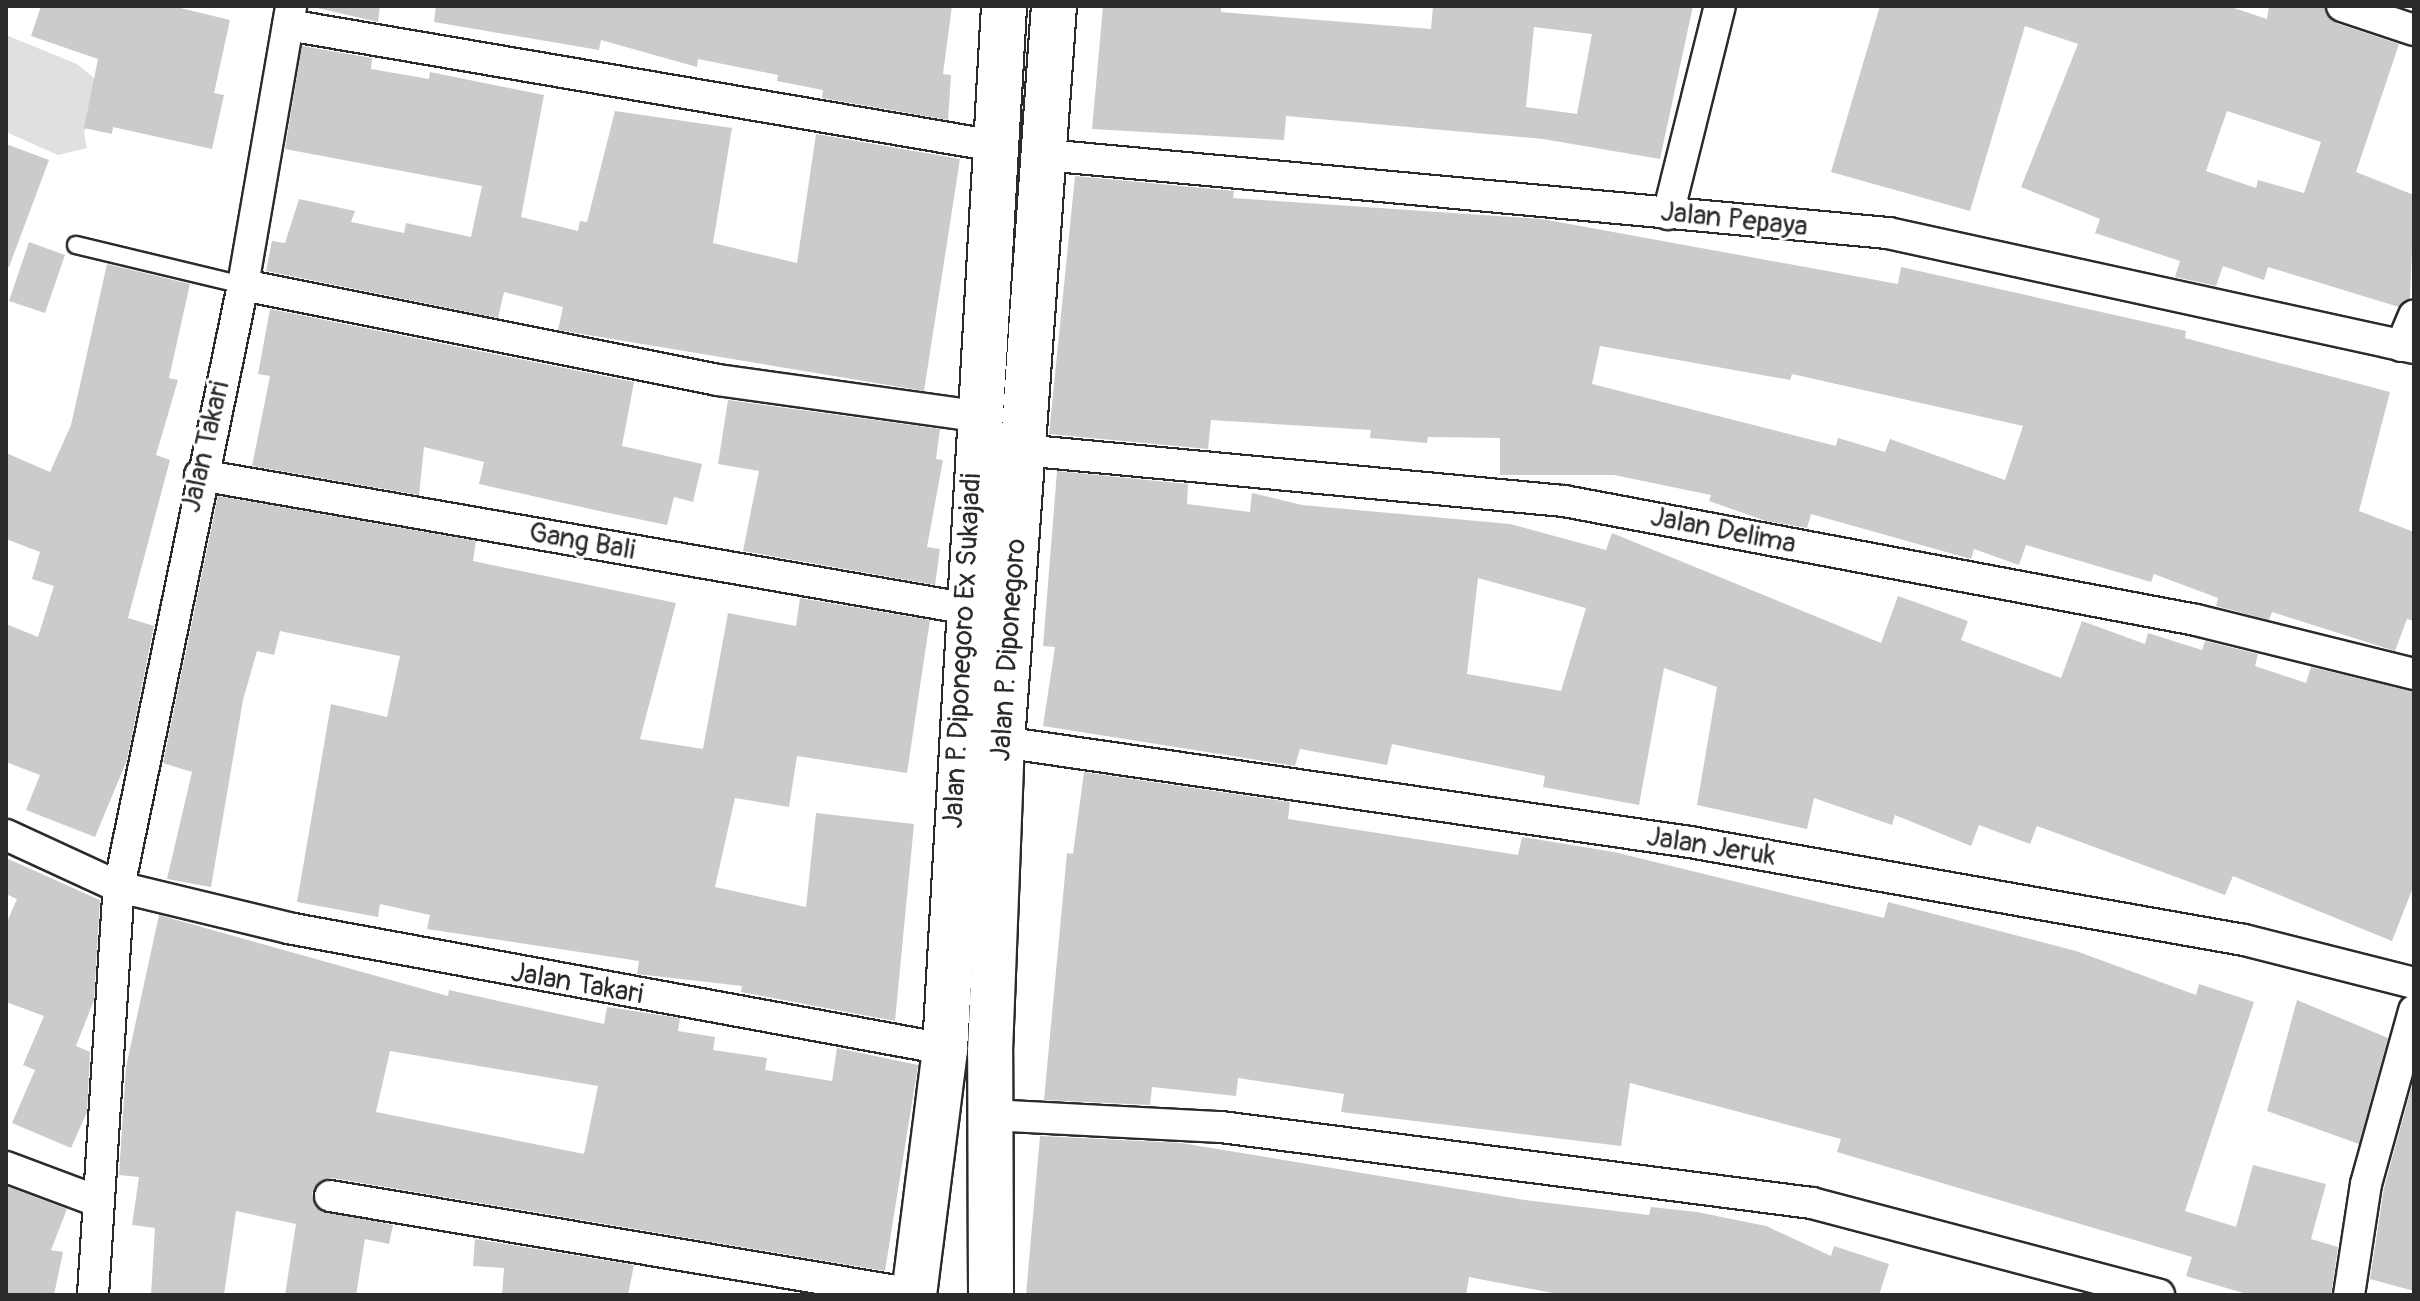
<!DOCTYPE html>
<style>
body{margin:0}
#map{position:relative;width:2420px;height:1301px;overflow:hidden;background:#fff;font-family:Pangolin,sans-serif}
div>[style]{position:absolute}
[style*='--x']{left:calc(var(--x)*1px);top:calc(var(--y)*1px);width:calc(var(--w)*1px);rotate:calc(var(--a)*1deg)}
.green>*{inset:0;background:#e0e0e0}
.building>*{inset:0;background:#cbcbcb}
.roads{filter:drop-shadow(2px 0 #2b2b2b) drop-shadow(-2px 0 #2b2b2b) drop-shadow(0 2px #2b2b2b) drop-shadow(0 -2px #2b2b2b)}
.service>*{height:16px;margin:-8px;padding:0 8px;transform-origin:8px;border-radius:8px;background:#fff}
.minor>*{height:30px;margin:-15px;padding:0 15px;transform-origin:15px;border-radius:15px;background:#fff}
.primary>*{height:44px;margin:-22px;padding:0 22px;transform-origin:22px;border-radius:22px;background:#fff}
span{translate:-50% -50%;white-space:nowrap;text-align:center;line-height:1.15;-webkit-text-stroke:6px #fff;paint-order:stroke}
.street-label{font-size:28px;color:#2b2b2b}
.frame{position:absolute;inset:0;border:8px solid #2b2b2b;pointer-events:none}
</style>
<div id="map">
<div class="green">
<i style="clip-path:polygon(6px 35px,77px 64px,100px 83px,98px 108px,84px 132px,87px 148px,58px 155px,6px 132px)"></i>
</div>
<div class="building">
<i style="clip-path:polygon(41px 6px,172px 6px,230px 20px,214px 93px,224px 95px,212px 149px,113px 127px,112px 134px,84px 128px,98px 59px,31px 36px)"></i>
<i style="clip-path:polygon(309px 6px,380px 6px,378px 22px)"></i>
<i style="clip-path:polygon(436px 6px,952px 6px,943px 74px,951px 75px,948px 120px,822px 98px,823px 90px,777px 81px,778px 75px,698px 59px,697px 67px,601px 40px,599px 50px,434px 22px)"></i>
<i style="clip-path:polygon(evenodd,1103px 6px,1221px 6px,1221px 12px,1431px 29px,1433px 6px,1693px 6px,1660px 159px,1543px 139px,1286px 116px,1284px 140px,1092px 129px,1103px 6px,1534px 27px,1592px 34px,1577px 114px,1526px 107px,1534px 27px)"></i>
<i style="clip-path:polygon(evenodd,1880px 6px,2228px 6px,2267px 19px,2269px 6px,2324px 6px,2336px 23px,2399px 44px,2356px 172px,2414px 195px,2410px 299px,2399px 307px,2268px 267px,2264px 280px,2223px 266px,2216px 286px,2175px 277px,2180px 261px,2095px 233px,2100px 219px,2021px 187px,2078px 44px,2025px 26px,1970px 211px,1831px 172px,1880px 6px,2227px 111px,2321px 142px,2304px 193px,2258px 180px,2256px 188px,2206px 171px,2227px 111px)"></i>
<i style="clip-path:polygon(302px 46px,372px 58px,371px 69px,429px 79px,430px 72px,544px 95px,521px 217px,578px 231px,580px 221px,587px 222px,615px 111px,732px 128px,713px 243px,797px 263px,816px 134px,960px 159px,924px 391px,558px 330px,563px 307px,504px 292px,498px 318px,266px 271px,272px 241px,285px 243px,299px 199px,355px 211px,351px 222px,404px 233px,406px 223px,471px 237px,482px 186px,285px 149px)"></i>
<i style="clip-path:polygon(6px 144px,49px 160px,9px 267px,6px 267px)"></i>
<i style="clip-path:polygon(evenodd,1075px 176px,1234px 191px,1233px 198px,1542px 219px,1898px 284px,1901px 267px,2186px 331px,2185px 338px,2390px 392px,2359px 511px,2414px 532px,2414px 621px,2407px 619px,2395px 651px,2272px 612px,2269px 620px,2216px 606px,2218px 598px,2154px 574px,2151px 582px,2026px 545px,2019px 565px,1974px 549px,1971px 559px,1811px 514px,1807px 528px,1766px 521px,1709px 501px,1711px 495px,1614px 475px,1500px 475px,1500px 438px,1428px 437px,1427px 443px,1370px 438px,1371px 430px,1211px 420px,1208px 449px,1049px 434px,1075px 176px,1600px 346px,1790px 380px,1792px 374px,2023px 426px,2005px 480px,1890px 439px,1885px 452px,1838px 438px,1836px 446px,1592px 384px,1600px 346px)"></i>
<i style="clip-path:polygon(29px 242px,65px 255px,45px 313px,9px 301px)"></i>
<i style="clip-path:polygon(107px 264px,190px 284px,169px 378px,178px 380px,156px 455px,170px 460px,128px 618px,154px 626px,127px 760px,95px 837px,26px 810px,40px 775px,6px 762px,6px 624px,38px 637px,54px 586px,32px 579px,40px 552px,6px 539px,6px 453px,50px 472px,71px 425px)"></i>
<i style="clip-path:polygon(270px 309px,634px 382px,622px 446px,702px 464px,693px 502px,674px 497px,667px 525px,604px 512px,479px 484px,484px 462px,424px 447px,419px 495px,252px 466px,270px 376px,258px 374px)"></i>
<i style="clip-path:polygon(728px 400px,940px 429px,936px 459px,943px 460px,927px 547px,940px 549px,935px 585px,743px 551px,759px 471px,718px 464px)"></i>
<i style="clip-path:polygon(evenodd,1057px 471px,1188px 484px,1187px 504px,1250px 512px,1252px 493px,1302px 505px,1510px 524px,1606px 550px,1612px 533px,1881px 643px,1898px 596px,1968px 621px,1961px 640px,2061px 678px,2082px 621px,2145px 644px,2148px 633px,2202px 650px,2205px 641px,2258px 654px,2255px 666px,2306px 683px,2311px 667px,2414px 692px,2414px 885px,2392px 941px,2233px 876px,2225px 895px,2037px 826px,2030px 844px,1979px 825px,1971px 846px,1895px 815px,1892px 825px,1814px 798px,1807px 829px,1697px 805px,1717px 687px,1664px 668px,1639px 805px,1543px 787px,1545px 776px,1392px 744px,1387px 765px,1300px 749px,1295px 766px,1043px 726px,1055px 647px,1043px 646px,1057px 471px,1478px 578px,1586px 608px,1561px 691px,1467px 674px,1478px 578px)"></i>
<i style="clip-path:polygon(218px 496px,476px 541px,473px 561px,676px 603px,640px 739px,703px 749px,728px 613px,796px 626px,800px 598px,930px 620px,907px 773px,797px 756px,789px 807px,735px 798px,715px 887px,806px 907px,816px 813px,914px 824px,895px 1021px,741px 992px,742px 986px,637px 974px,639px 961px,427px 929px,430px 915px,380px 904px,378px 917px,297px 902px,331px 704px,387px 717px,400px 656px,280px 631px,274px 655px,257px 651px,243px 700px,211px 887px,167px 879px,192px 772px,163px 763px)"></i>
<i style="clip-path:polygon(1084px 772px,1290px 802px,1288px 819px,1518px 855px,1522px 837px,1614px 852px,1884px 918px,1888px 902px,2076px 951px,2196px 995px,2199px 984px,2254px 1002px,2185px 1211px,2236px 1227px,2253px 1165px,2326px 1184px,2311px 1239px,2338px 1247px,2331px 1295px,2250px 1295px,2186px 1276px,2192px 1257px,1837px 1152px,1841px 1139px,1630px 1083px,1621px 1146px,1341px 1112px,1344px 1094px,1238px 1078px,1236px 1096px,1152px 1087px,1150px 1105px,1044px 1100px,1067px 853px,1073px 854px)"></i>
<i style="clip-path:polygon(6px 858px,100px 900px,94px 1000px,76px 1046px,90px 1052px,87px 1112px,71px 1148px,12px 1123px,35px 1070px,23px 1065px,44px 1016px,6px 1002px,6px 924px,17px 899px,6px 894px)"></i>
<i style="clip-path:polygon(evenodd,159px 915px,448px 996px,449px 990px,604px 1024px,607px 1007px,680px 1018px,678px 1031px,715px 1037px,713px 1050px,767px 1058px,765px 1070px,832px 1081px,837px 1048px,918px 1065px,885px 1271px,332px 1178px,312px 1192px,319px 1210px,393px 1225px,389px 1244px,365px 1239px,356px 1295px,285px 1295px,296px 1224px,236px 1211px,224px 1295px,151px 1295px,155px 1228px,132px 1225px,139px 1177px,119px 1175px,126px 1067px,159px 915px,390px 1051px,598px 1086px,584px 1154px,376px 1112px,390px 1051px)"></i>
<i style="clip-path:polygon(2297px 1000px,2388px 1038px,2359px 1144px,2267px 1111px)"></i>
<i style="clip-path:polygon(2414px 1078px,2414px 1291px,2370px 1279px,2384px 1188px)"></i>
<i style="clip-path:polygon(1040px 1136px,1181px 1143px,1525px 1200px,1649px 1215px,1651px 1207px,1697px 1212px,1766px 1226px,1831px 1256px,1834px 1246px,1889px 1264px,1879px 1295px,1563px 1295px,1469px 1277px,1466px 1295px,1026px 1295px)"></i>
<i style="clip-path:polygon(6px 1186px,67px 1209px,51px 1250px,63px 1252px,54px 1295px,6px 1295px)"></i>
<i style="clip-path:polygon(475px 1239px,634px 1265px,628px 1295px,502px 1295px,504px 1268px,473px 1266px)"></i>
</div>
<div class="roads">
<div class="service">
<i style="--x:76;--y:245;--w:172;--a:13.5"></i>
</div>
<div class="minor">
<i style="--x:2342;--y:6;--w:76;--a:18.4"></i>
<i style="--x:288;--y:25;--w:717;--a:9.71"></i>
<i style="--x:1045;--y:155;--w:847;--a:5.29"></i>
<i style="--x:1888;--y:233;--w:538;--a:12.33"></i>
<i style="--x:1668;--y:214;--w:214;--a:-76"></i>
<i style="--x:243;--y:285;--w:483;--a:11.3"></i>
<i style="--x:717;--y:380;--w:260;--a:7.9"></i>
<i style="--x:2401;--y:346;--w:33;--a:-67"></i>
<i style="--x:1022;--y:450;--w:544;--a:5.38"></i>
<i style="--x:1564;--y:501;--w:643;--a:10.66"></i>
<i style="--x:2196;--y:620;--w:225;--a:13.9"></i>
<i style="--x:200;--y:475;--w:775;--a:9.88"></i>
<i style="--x:1002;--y:742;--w:695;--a:8.27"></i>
<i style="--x:1690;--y:842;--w:563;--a:10.03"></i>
<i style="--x:2244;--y:940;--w:175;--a:14.2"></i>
<i style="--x:6;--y:835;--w:124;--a:24.7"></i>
<i style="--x:119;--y:887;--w:174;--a:13.6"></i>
<i style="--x:288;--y:928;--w:668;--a:10.44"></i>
<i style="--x:990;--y:1115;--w:231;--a:3"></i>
<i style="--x:1221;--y:1127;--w:596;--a:7.33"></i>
<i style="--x:1812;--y:1203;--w:359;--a:14.8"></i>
<i style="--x:6;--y:1167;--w:97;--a:20.5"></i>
<i style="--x:330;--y:1196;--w:592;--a:9.53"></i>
<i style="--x:93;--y:1295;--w:409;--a:-86.4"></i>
<i style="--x:119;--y:887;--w:615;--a:-78.36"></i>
<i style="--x:243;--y:285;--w:283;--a:-80.2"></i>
<i style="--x:2349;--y:1295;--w:112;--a:-81.3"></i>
<i style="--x:2366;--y:1184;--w:180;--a:-74.5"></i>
</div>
<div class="primary">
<i style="--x:914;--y:1295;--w:248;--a:-82.8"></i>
<i style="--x:945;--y:1049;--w:1045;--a:-86.76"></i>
<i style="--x:991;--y:1295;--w:243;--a:-90.2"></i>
<i style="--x:990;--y:1052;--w:310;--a:-87.8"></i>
<i style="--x:1002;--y:742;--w:738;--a:-85.96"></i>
</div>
</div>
<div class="street-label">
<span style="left:1734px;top:220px;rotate:6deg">Jalan Pepaya</span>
<span style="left:206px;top:447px;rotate:-77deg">Jalan Takari</span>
<span style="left:1723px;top:531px;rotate:11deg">Jalan Delima</span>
<span style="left:582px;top:542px;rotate:10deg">Gang Bali</span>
<span style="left:1009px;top:650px;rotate:-86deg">Jalan P. Diponegoro</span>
<span style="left:963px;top:651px;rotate:-87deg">Jalan P. Diponegoro Ex Sukajadi</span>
<span style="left:1711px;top:847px;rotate:9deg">Jalan Jeruk</span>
<span style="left:577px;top:984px;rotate:10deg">Jalan Takari</span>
</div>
<div class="frame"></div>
</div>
